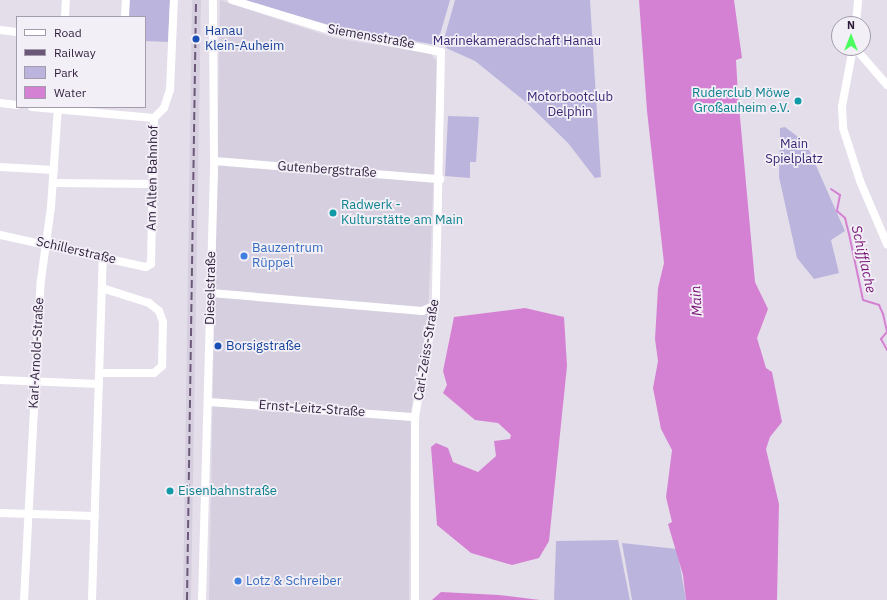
<!DOCTYPE html>
<meta charset="utf-8">
<style>
body{margin:0}
#map{position:relative;width:887px;height:600px;overflow:hidden;background:#e4deeb;font-family:"IBM Plex Sans",sans-serif}
div>[style]{position:absolute}
[style*='--x']{left:calc(var(--x)*1px);top:calc(var(--y)*1px);width:calc(var(--w)*1px);rotate:calc(var(--a)*1deg)}
.built>*{inset:0;background:#d6cfdf}
.green>*{inset:0;background:#bbb5de}
.water>*{inset:0;background:#d581d3}
.stream>*{height:2px;margin:-1px;padding:0 1px;transform-origin:1px;border-radius:1px;background:#d581d3}
.minor>*{height:8px;margin:-4px;padding:0 4px;transform-origin:4px;border-radius:4px;background:#fff}
.rail>*{height:2px;margin-top:-1px;transform-origin:0;background:repeating-linear-gradient(90deg,#6b5878 0 8px,transparent 0 12px)}
.dots>*{width:11px;height:11px;translate:-50% -50%;box-sizing:border-box;border:2px solid #f2eff7;border-radius:50%}
span{translate:-50% -50%;white-space:nowrap;text-align:center;line-height:1.15;-webkit-text-stroke:3.5px #f2eff7;paint-order:stroke}
.transit-label{font-size:13px;color:#164399}
.left{translate:0 -50%;text-align:left}
.street-label{font-size:13px;color:#301e3c}
.park-label{font-size:13px;color:#3a2675}
.culture-label{font-size:13px;color:#0d838f}
.right{translate:-100% -50%;text-align:right}
.shop-label{font-size:13px;color:#366cbe}
.water-label{font-size:14px;color:#7b1578;font-style:italic}
.legend{position:absolute;left:16px;top:16px;width:130px;height:92px;box-sizing:border-box;background:#f2eff7;border:1px solid #a49bac;margin:0;padding:5px 7px;list-style:none;font-size:12px;color:#301e3c}
.legend li{display:flex;align-items:center;gap:8px;height:20px}
.legend b{width:20px;border:1px solid #a49bac}
.north{position:absolute;left:831px;top:16px;width:40px;height:40px;box-sizing:border-box;background:#f2eff7;border:1px solid #a49bac;border-radius:50%;rotate:0deg;font-size:11px;font-weight:700;line-height:16px;text-align:center;color:#301e3c}
.north::after{content:'';display:block;margin:auto;width:14px;height:18px;background:#4bfc5f;clip-path:polygon(50% 0,100% 100%,50% 72%,0 100%)}
</style>
<div id="map">
<div class="built">
<i style="clip-path:polygon(192px 0,201px 0,191px 600px,183px 600px)"></i>
<i style="clip-path:polygon(220px 0,334px 38px,430px 53px,438px 63px,428px 319px,411px 410px,409px 600px,209px 600px)"></i>
</div>
<div class="green">
<i style="clip-path:polygon(129px 0,170px 0,168px 42px,145px 41px,145px 17px,128px 17px)"></i>
<i style="clip-path:polygon(243px 0,450px 0,437px 45px,343px 29px)"></i>
<i style="clip-path:polygon(455px 0,590px 0,601px 177px,595px 178px,568px 143px,527px 103px,475px 61px,446px 48px,444px 39px)"></i>
<i style="clip-path:polygon(448px 116px,479px 117px,476px 162px,470px 162px,470px 178px,445px 176px)"></i>
<i style="clip-path:polygon(785px 127px,806px 143px,845px 231px,831px 240px,839px 273px,814px 279px,797px 258px,779px 177px,780px 128px)"></i>
<i style="clip-path:polygon(618px 540px,630px 600px,554px 600px,556px 541px)"></i>
<i style="clip-path:polygon(622px 543px,677px 549px,686px 600px,632px 600px)"></i>
</div>
<div class="water">
<i style="clip-path:polygon(639px 0,734px 0,742px 58px,736px 60px,738px 95px,755px 282px,768px 309px,757px 338px,766px 368px,772px 372px,782px 422px,770px 437px,766px 449px,779px 504px,777px 600px,686px 600px,683px 575px,668px 524px,672px 522px,666px 497px,672px 450px,661px 429px,653px 388px,658px 361px,655px 339px,658px 288px,664px 263px,647px 111px)"></i>
<i style="clip-path:polygon(525px 308px,564px 317px,567px 366px,549px 541px,539px 558px,512px 565px,471px 553px,437px 525px,431px 447px,436px 443px,448px 448px,453px 462px,478px 472px,496px 456px,494px 441px,510px 439px,511px 435px,498px 423px,475px 420px,443px 393px,447px 385px,443px 371px,454px 317px)"></i>
<i style="clip-path:polygon(441px 592px,499px 595px,540px 600px,432px 600px)"></i>
</div>
<div class="stream">
<i style="--x:831;--y:189;--w:11;--a:34"></i>
<i style="--x:840;--y:195;--w:16;--a:101"></i>
<i style="--x:837;--y:211;--w:11;--a:41"></i>
<i style="--x:845;--y:218;--w:16;--a:76"></i>
<i style="--x:849;--y:234;--w:67;--a:78"></i>
<i style="--x:863;--y:300;--w:17;--a:17"></i>
<i style="--x:879;--y:305;--w:10;--a:66"></i>
<i style="--x:883;--y:314;--w:18;--a:77"></i>
<i style="--x:887;--y:332;--w:9;--a:131"></i>
<i style="--x:881;--y:339;--w:13;--a:61"></i>
</div>
<div class="minor">
<i style="--x:232;--y:0;--w:106;--a:17.1"></i>
<i style="--x:333;--y:31;--w:110;--a:11"></i>
<i style="--x:441;--y:52;--w:247;--a:91.2"></i>
<i style="--x:436;--y:299;--w:120;--a:100.1"></i>
<i style="--x:415;--y:417;--w:183;--a:90"></i>
<i style="--x:65;--y:17;--w:17;--a:-87"></i>
<i style="--x:125;--y:17;--w:17;--a:-87"></i>
<i style="--x:856;--y:24;--w:24;--a:-85"></i>
<i style="--x:0;--y:30;--w:17;--a:7"></i>
<i style="--x:853;--y:48;--w:59;--a:100.7"></i>
<i style="--x:842;--y:106;--w:22;--a:87"></i>
<i style="--x:843;--y:128;--w:56;--a:72.2"></i>
<i style="--x:860;--y:181;--w:69;--a:66.8"></i>
<i style="--x:855;--y:48;--w:49;--a:49.1"></i>
<i style="--x:0;--y:103;--w:17;--a:7"></i>
<i style="--x:32;--y:107;--w:122;--a:5.2"></i>
<i style="--x:214;--y:161;--w:227;--a:4.6"></i>
<i style="--x:0;--y:167;--w:54;--a:3.2"></i>
<i style="--x:53;--y:183;--w:100;--a:0.6"></i>
<i style="--x:0;--y:235;--w:149;--a:12.4"></i>
<i style="--x:146;--y:267;--w:6;--a:-31"></i>
<i style="--x:151;--y:264;--w:146;--a:-88.8"></i>
<i style="--x:154;--y:118;--w:14;--a:-45"></i>
<i style="--x:164;--y:108;--w:19;--a:-72"></i>
<i style="--x:170;--y:90;--w:90;--a:-87.5"></i>
<i style="--x:211;--y:293;--w:212;--a:4.9"></i>
<i style="--x:422;--y:311;--w:13;--a:-23"></i>
<i style="--x:100;--y:373;--w:54;--a:0"></i>
<i style="--x:154;--y:373;--w:11;--a:-41"></i>
<i style="--x:162;--y:366;--w:44;--a:-88.7"></i>
<i style="--x:163;--y:322;--w:12;--a:-110"></i>
<i style="--x:159;--y:311;--w:13;--a:-141"></i>
<i style="--x:149;--y:303;--w:49;--a:-162.3"></i>
<i style="--x:0;--y:380;--w:99;--a:2.3"></i>
<i style="--x:209;--y:402;--w:207;--a:4.2"></i>
<i style="--x:0;--y:513;--w:95;--a:1.8"></i>
<i style="--x:24;--y:600;--w:320;--a:-87"></i>
<i style="--x:41;--y:280;--w:74;--a:-82.2"></i>
<i style="--x:51;--y:207;--w:100;--a:-86"></i>
<i style="--x:92;--y:600;--w:343;--a:-88.2"></i>
<i style="--x:202;--y:600;--w:439;--a:-88.4"></i>
<i style="--x:214;--y:161;--w:161;--a:-90.4"></i>
</div>
<div class="rail">
<i style="--x:187;--y:600;--w:600;--a:-89.14"></i>
</div>
<div class="dots">
<i style="left:196px;top:39px;background:#1a4fb4"></i>
<i style="left:798px;top:101px;background:#0f9aa8"></i>
<i style="left:333px;top:213px;background:#0f9aa8"></i>
<i style="left:244px;top:256px;background:#3f7fe0"></i>
<i style="left:218px;top:346px;background:#1a4fb4"></i>
<i style="left:170px;top:491px;background:#0f9aa8"></i>
<i style="left:238px;top:581px;background:#3f7fe0"></i>
</div>
<div class="transit-label">
<span class="left" style="left:205px;top:39px">Hanau<br>Klein-Auheim</span>
<span class="left" style="left:226px;top:346px">Borsigstraße</span>
</div>
<div class="street-label">
<span style="left:371px;top:37px;rotate:10deg">Siemensstraße</span>
<span style="left:327px;top:170px;rotate:4deg">Gutenbergstraße</span>
<span style="left:153px;top:178px;rotate:-89deg">Am Alten Bahnhof</span>
<span style="left:76px;top:251px;rotate:13deg">Schillerstraße</span>
<span style="left:211px;top:288px;rotate:-89deg">Dieselstraße</span>
<span style="left:427px;top:350px;rotate:-81deg">Carl-Zeiss-Straße</span>
<span style="left:37px;top:353px;rotate:-87deg">Karl-Arnold-Straße</span>
<span style="left:312px;top:409px;rotate:4deg">Ernst-Leitz-Straße</span>
</div>
<div class="park-label">
<span style="left:517px;top:41px">Marinekameradschaft Hanau</span>
<span style="left:570px;top:105px">Motorbootclub<br>Delphin</span>
<span style="left:794px;top:152px">Main<br>Spielplatz</span>
</div>
<div class="culture-label">
<span class="right" style="left:790px;top:101px">Ruderclub Möwe<br>Großauheim e.V.</span>
<span class="left" style="left:341px;top:213px">Radwerk -<br>Kulturstätte am Main</span>
<span class="left" style="left:178px;top:491px">Eisenbahnstraße</span>
</div>
<div class="shop-label">
<span class="left" style="left:252px;top:256px">Bauzentrum<br>Rüppel</span>
<span class="left" style="left:246px;top:581px">Lotz &amp; Schreiber</span>
</div>
<div class="water-label">
<span style="left:864px;top:259px;rotate:77deg">Schifflache</span>
<span style="left:696px;top:301px;rotate:-93deg">Main</span>
</div>
<ul class="legend">
<li><b style="height:5px;background:#fff"></b>Road</li>
<li><b style="height:5px;background:#6b5878"></b>Railway</li>
<li><b style="height:11px;background:#bbb5de"></b>Park</li>
<li><b style="height:11px;background:#d581d3"></b>Water</li>
</ul>
<div class="north">N</div>
</div>
